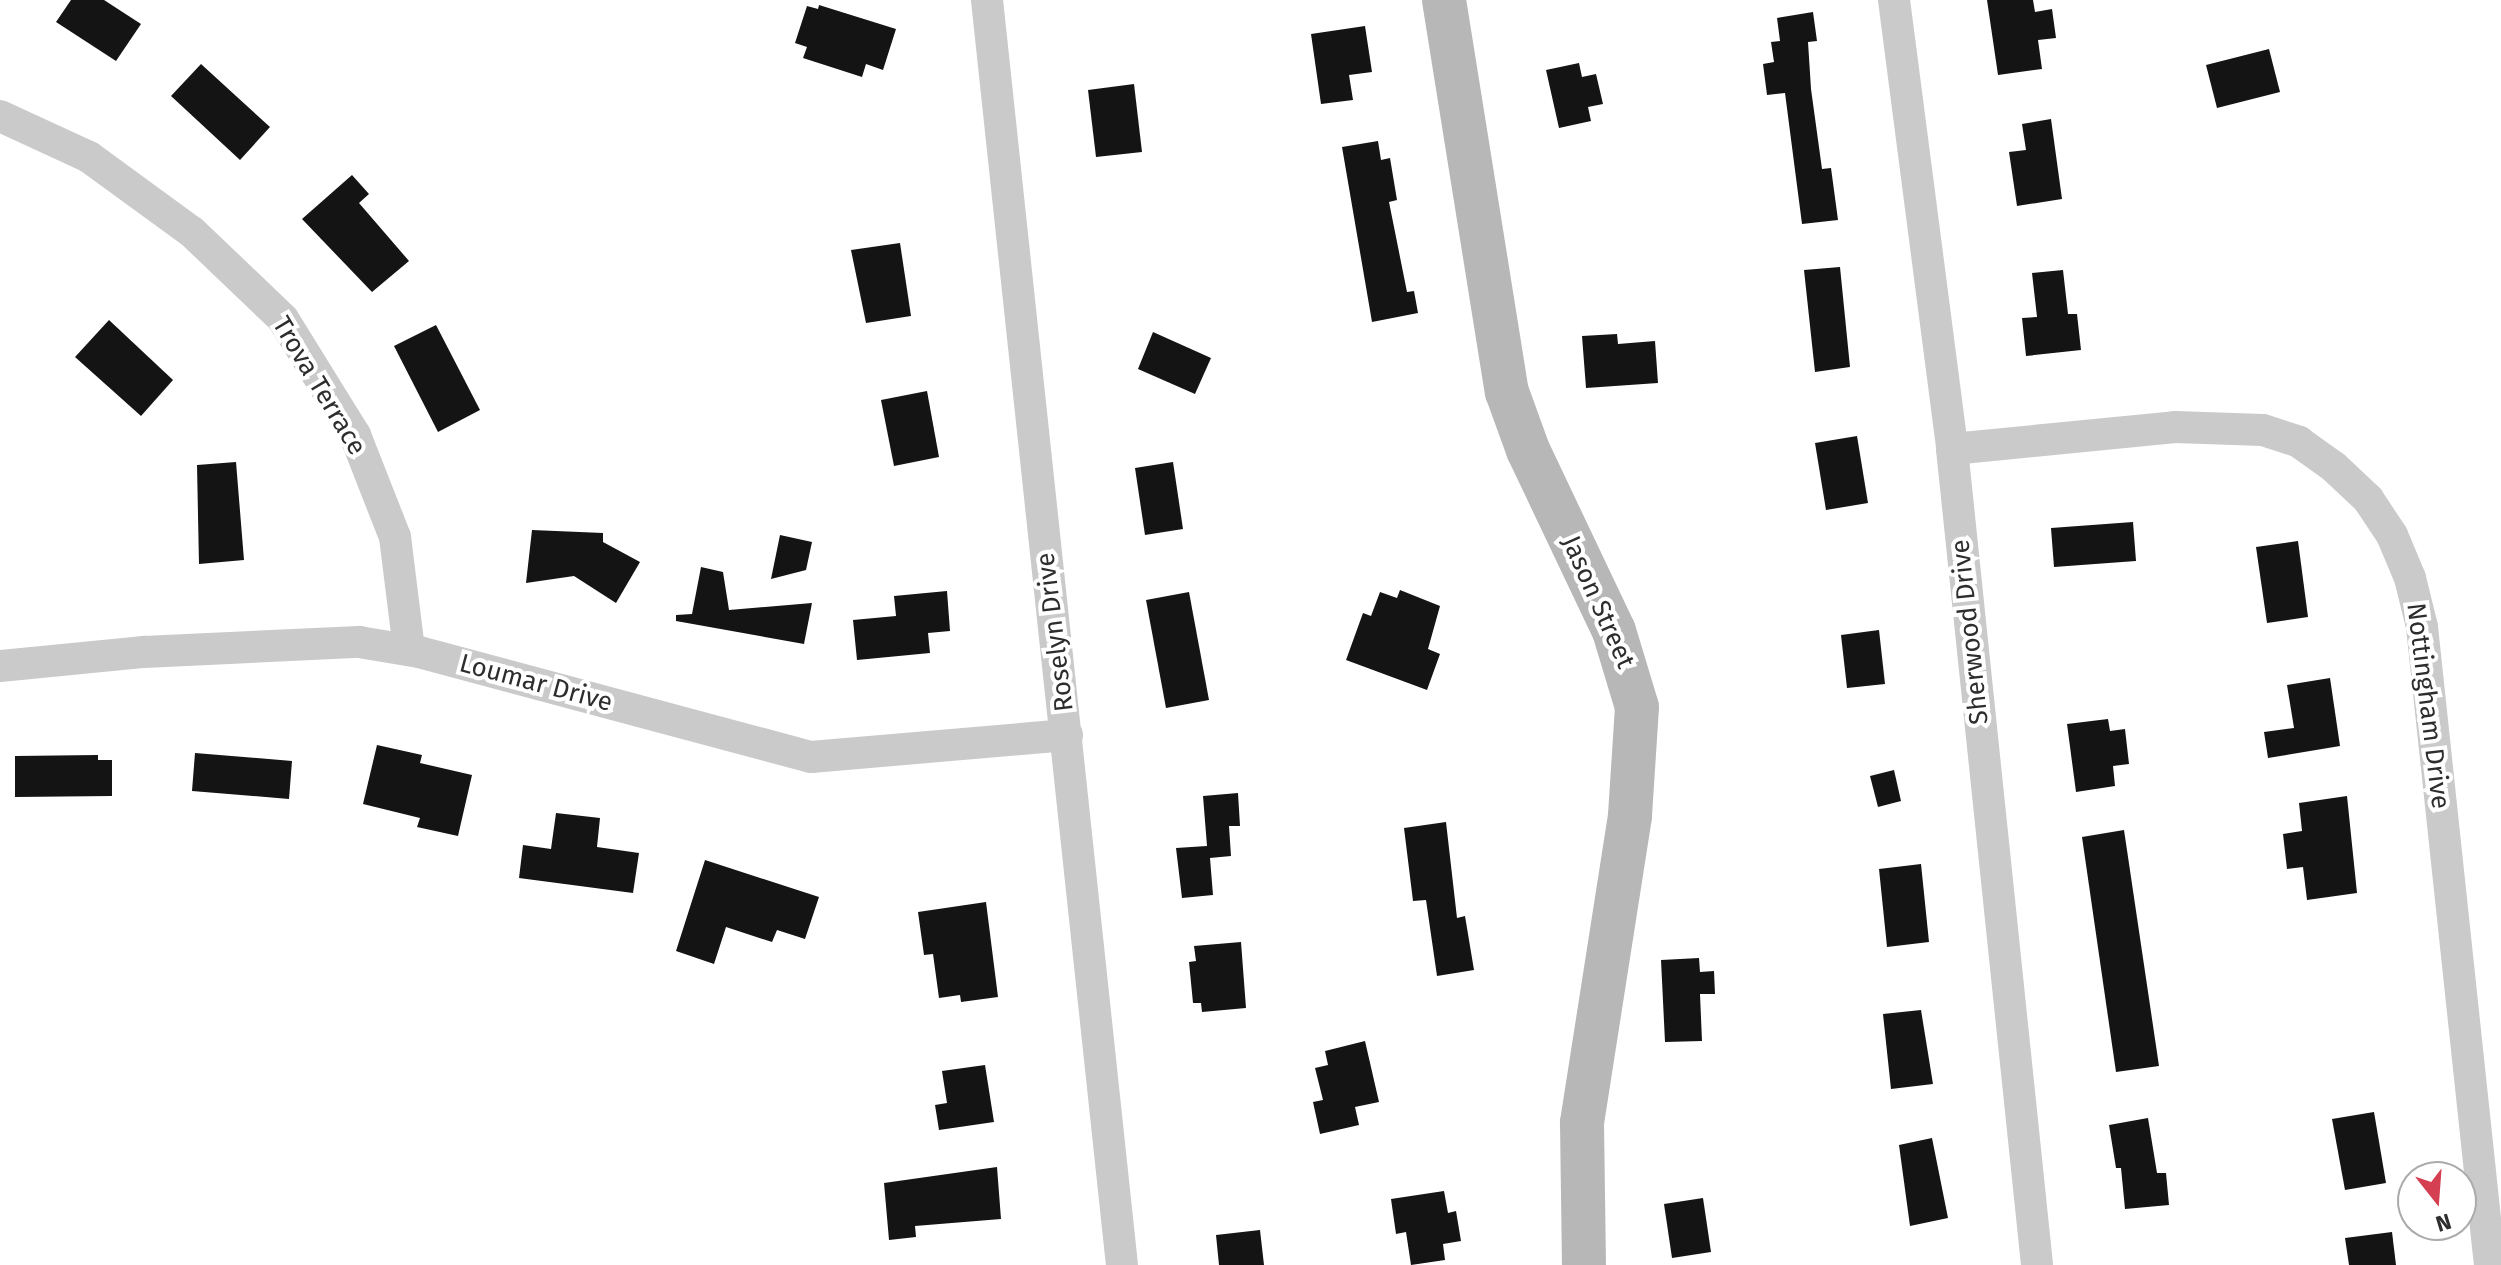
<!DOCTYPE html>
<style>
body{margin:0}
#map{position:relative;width:2501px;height:1265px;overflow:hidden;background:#fff;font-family:"Fira Sans",sans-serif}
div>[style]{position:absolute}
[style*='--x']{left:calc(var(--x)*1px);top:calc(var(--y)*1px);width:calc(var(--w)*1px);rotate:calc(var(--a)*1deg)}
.building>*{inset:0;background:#141414}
.street>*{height:32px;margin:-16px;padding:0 16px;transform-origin:16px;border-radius:16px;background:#cacaca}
.secondary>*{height:44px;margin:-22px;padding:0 22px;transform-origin:22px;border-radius:22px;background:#b7b7b7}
span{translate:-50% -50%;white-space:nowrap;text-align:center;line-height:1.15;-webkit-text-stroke:8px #fff;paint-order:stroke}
.street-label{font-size:26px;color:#2d2d2d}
.north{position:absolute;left:2397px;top:1161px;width:80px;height:80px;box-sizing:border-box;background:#fff;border:2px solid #ababab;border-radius:50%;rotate:163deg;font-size:22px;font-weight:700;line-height:32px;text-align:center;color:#2d2d2d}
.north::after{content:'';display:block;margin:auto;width:28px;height:36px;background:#d44051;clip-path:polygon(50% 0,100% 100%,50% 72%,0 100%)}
</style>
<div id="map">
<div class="building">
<i style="clip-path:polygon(71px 0,104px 0,141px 24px,116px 61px,56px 22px)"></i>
<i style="clip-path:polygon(1987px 0,2033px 0,2035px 12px,2052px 9px,2056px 38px,2038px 40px,2042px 69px,1998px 75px)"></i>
<i style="clip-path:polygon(819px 5px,896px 29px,883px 70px,866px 64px,862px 77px,803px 58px,807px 47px,795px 43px,807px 6px,818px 9px)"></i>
<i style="clip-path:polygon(1813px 12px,1817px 41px,1808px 42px,1811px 89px,1822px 169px,1831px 168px,1838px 220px,1802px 224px,1785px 93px,1767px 95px,1763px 64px,1774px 62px,1771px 42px,1780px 41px,1777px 18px)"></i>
<i style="clip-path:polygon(1365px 26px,1372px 72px,1349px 75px,1353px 100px,1321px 104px,1311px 34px)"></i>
<i style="clip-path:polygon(2269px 49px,2280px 92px,2217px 108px,2206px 65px)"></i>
<i style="clip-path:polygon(1579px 63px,1582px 77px,1596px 74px,1603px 104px,1588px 107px,1591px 121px,1559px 128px,1546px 70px)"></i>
<i style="clip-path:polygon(201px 64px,270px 127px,240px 160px,171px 96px)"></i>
<i style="clip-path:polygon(1134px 84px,1142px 152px,1096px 157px,1088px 90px)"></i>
<i style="clip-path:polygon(2051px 119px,2062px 199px,2017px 206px,2009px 152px,2026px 150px,2022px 124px)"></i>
<i style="clip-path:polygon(1378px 141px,1381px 160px,1390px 158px,1397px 200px,1389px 202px,1407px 292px,1414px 291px,1418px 313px,1372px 322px,1342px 147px)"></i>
<i style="clip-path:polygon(352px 175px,369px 194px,359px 203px,409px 261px,372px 292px,302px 219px)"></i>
<i style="clip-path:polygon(900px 243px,911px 316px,866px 323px,851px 250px)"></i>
<i style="clip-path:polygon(1840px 267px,1850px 367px,1815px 372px,1804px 270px)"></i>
<i style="clip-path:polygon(2063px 270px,2068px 314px,2077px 314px,2081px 350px,2026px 356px,2022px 318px,2037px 317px,2032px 273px)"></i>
<i style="clip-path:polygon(109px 320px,173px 380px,141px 416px,75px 357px)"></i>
<i style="clip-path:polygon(436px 325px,480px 410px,438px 432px,394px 346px)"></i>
<i style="clip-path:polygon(1153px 332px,1211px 358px,1195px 394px,1138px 369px)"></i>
<i style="clip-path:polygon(1617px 334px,1618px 344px,1655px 341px,1658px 383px,1586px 388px,1582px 336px)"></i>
<i style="clip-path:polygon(927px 391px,939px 457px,894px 466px,881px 400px)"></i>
<i style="clip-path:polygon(1857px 436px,1868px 503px,1826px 510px,1815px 443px)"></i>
<i style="clip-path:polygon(236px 462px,244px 560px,199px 564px,197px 465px)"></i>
<i style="clip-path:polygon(1173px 462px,1183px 529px,1145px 535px,1135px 468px)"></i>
<i style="clip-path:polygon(2133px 522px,2136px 561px,2054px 567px,2051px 528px)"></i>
<i style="clip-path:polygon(532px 530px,603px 533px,603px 542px,640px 562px,616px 603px,574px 576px,526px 583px)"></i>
<i style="clip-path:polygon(780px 535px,812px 542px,806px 570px,771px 579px)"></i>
<i style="clip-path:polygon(2298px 541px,2308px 617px,2267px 623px,2256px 547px)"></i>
<i style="clip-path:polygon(701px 567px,723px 572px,729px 610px,812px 603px,804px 644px,676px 621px,676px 615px,692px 614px)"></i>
<i style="clip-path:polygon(1400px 590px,1440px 606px,1428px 649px,1440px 654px,1427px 690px,1346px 660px,1363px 613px,1371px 616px,1380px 592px,1397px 598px)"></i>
<i style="clip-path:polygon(947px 591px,950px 631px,928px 633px,930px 653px,857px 660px,853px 620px,896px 616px,894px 596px)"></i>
<i style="clip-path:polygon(1189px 592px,1209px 700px,1166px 708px,1146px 600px)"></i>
<i style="clip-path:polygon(1879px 630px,1885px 684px,1847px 688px,1841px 635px)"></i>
<i style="clip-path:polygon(2330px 678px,2340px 746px,2268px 758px,2264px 732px,2294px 728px,2287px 685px)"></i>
<i style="clip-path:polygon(2108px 719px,2110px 731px,2125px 729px,2129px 764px,2113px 766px,2115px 786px,2076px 792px,2067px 724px)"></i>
<i style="clip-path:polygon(377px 745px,422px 755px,420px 763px,472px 775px,458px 836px,417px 827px,420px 818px,363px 804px)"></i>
<i style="clip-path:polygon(195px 753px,292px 761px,289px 799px,192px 791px)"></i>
<i style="clip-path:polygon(98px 755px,98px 760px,112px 760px,112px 796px,15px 797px,15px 756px)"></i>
<i style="clip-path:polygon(1894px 770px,1901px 801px,1878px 807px,1870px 776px)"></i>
<i style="clip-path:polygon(1238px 793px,1240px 826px,1229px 826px,1231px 856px,1210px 858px,1213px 895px,1182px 898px,1176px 848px,1207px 846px,1203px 796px)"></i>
<i style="clip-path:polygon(2347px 796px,2357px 893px,2307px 900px,2303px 867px,2287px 869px,2283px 834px,2302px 831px,2299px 803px)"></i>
<i style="clip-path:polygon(556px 813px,600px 818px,597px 847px,639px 853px,633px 893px,519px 878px,523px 845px,551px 849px)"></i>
<i style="clip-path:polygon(1446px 822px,1457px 918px,1465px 916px,1474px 970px,1437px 976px,1426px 900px,1413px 901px,1404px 828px)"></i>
<i style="clip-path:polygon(2124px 830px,2159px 1066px,2116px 1072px,2082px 837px)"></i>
<i style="clip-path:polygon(705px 860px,819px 897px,805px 939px,777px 930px,772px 942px,726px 927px,714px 964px,676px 951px)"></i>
<i style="clip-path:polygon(1921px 864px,1929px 942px,1887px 947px,1879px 869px)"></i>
<i style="clip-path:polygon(986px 902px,998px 997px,961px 1002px,960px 995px,939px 998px,933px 954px,924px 955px,918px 912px)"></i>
<i style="clip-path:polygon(1241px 942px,1246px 1008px,1202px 1012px,1201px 1003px,1193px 1003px,1189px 962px,1196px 961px,1194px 946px)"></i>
<i style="clip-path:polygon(1699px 958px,1700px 972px,1714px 971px,1715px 994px,1700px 994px,1702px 1041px,1665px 1042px,1661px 960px)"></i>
<i style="clip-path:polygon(1921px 1010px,1933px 1084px,1891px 1089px,1883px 1014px)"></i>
<i style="clip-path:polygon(1365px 1041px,1379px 1102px,1355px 1107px,1359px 1125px,1320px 1134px,1313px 1102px,1323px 1100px,1315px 1068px,1328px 1065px,1325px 1051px)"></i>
<i style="clip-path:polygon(985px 1065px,994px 1122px,939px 1130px,935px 1105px,947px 1103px,942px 1071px)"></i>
<i style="clip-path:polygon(2374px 1112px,2386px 1183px,2345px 1190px,2332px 1119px)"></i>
<i style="clip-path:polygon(2148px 1118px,2157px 1173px,2166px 1173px,2169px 1205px,2125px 1209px,2121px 1168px,2116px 1168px,2109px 1125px)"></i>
<i style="clip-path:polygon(1932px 1138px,1948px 1218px,1910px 1226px,1899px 1145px)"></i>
<i style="clip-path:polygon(997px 1167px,1001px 1219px,915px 1226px,916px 1237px,889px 1240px,884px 1183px)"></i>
<i style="clip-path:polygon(1444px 1191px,1448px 1213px,1456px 1211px,1461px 1241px,1443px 1244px,1445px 1260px,1411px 1265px,1406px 1232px,1396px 1234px,1391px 1199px)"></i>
<i style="clip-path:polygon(1703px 1198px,1711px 1252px,1672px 1258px,1664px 1204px)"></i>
<i style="clip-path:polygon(1260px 1230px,1264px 1265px,1219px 1265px,1216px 1235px)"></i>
<i style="clip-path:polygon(2392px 1232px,2396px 1265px,2349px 1265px,2345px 1238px)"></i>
</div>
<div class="street">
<i style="--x:987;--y:0;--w:1272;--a:83.91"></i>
<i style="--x:1894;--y:0;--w:453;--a:82.6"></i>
<i style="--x:1952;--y:449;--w:820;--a:84.05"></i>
<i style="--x:0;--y:116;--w:98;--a:24.7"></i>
<i style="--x:89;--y:157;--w:127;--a:36.1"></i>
<i style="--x:192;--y:232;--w:126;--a:43.7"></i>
<i style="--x:283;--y:319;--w:137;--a:58.2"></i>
<i style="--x:355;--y:435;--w:110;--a:68.6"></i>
<i style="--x:395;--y:537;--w:114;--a:82.9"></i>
<i style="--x:1952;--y:449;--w:224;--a:-5.6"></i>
<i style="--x:2175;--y:427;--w:88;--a:2"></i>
<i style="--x:2263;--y:430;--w:38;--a:18"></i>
<i style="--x:2299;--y:442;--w:43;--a:35.5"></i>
<i style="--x:2334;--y:467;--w:47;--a:43.3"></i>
<i style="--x:2368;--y:499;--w:43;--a:56.3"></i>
<i style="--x:2392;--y:535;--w:47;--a:67.3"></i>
<i style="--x:2410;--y:578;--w:50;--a:76.2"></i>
<i style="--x:2422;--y:627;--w:642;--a:83.92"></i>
<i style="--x:0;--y:666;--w:145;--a:-5.6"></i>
<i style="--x:144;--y:652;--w:215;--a:-2.7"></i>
<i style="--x:359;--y:642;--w:61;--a:9.5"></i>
<i style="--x:419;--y:652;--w:406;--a:15"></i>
<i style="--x:811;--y:757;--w:257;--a:-4.9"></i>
</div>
<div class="secondary">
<i style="--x:1444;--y:0;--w:397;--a:80.9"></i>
<i style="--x:1507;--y:392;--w:62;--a:70.1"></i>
<i style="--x:1528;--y:450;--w:200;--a:64.6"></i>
<i style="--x:1614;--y:631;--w:79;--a:73.2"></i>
<i style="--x:1637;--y:707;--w:109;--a:93.7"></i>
<i style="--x:1630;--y:816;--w:311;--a:98.9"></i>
<i style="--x:1582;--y:1123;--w:142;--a:89.2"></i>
</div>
<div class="street-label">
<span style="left:319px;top:386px;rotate:59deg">Trova Terrace</span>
<span style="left:1598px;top:602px;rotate:66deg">Jason Street</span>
<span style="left:1055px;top:632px;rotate:-97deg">Roselyn Drive</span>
<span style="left:1970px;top:632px;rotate:-96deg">Sherwood Drive</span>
<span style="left:536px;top:683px;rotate:15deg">Loumar Drive</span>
<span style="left:2428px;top:706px;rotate:83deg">Nottingham Drive</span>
</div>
<div class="north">N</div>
</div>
